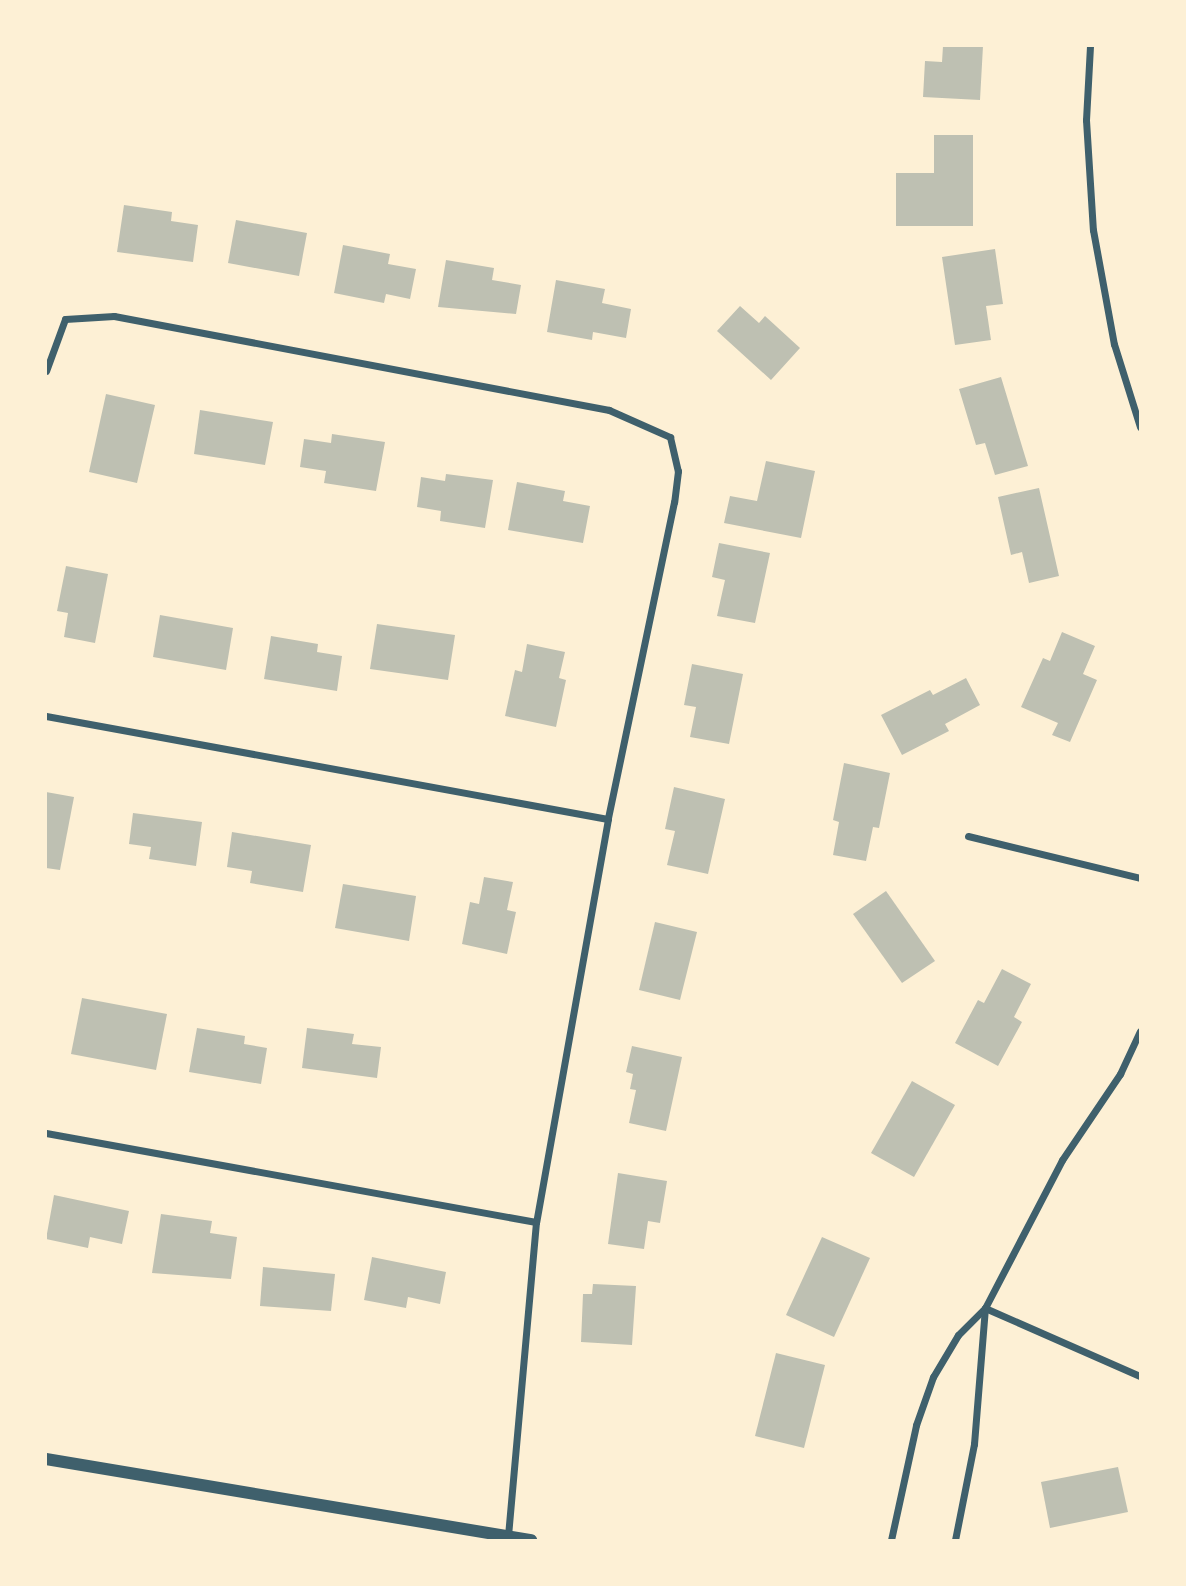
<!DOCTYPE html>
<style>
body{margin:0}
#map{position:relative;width:1186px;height:1586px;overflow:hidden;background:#fdf0d5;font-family:Arial,sans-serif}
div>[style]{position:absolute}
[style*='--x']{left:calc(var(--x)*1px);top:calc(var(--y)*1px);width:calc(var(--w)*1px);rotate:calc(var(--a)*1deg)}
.building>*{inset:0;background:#bec0b2}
.minor>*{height:7px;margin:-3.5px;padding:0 3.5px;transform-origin:3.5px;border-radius:3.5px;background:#3f606c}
.tertiary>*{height:12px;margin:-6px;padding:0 6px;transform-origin:6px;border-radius:6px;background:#3f606c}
span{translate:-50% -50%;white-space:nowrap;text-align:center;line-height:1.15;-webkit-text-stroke:6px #fdf0d5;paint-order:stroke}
.frame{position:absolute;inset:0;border:47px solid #fdf0d5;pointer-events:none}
</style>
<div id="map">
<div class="building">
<i style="clip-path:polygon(943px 46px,983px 46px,980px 100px,923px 97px,925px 61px,942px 62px)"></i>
<i style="clip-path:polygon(934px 135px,973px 135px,973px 226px,896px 226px,896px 173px,934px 173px)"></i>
<i style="clip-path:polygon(124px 205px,172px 212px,171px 221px,198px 225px,193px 262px,117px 252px)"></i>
<i style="clip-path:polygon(236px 220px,307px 233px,299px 276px,228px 263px)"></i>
<i style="clip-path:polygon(343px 245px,390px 254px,388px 264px,416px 269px,410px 299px,386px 294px,384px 303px,334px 293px)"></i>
<i style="clip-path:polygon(995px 249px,1003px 304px,986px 306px,991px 340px,955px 345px,942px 257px)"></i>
<i style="clip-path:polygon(446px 260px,494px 268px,492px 280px,521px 285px,516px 314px,438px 307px)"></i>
<i style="clip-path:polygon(556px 280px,605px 289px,602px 303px,631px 309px,626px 338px,593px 332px,592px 340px,547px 332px)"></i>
<i style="clip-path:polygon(740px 306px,759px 323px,765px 316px,800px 348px,771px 380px,717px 331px)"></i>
<i style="clip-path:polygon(1001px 377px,1028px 466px,995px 475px,985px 443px,976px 445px,959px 389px)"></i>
<i style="clip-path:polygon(106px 394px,155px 405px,137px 483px,89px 472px)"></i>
<i style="clip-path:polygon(200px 410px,273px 422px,265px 465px,194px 454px)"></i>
<i style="clip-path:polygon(332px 434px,385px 442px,376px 491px,324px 483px,326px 471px,300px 467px,304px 439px,331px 443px)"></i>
<i style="clip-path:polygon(766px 461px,815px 471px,801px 538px,724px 523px,730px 496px,757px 501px)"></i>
<i style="clip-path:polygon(446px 474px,493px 480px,485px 528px,440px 521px,441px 511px,417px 507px,421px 477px,445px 481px)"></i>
<i style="clip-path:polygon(517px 482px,565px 491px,563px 501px,590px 506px,583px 543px,508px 530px)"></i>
<i style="clip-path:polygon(1039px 488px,1059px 576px,1029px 583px,1022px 552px,1011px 555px,998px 497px)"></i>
<i style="clip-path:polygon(719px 543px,770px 553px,755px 623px,717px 616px,725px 580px,712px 577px)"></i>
<i style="clip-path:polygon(66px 566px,108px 574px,95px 643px,64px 637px,68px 613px,57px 611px)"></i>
<i style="clip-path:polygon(160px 615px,233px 628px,226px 670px,153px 657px)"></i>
<i style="clip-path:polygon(377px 624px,455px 635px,448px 680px,370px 669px)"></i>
<i style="clip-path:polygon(1062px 632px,1095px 646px,1083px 674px,1097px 680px,1070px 742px,1052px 735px,1058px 723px,1021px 707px,1043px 658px,1050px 661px)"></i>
<i style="clip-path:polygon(271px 636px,318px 644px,317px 652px,342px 656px,337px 691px,264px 679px)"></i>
<i style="clip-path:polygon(527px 644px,565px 652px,559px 678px,566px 680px,556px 727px,505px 716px,515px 670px,522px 672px)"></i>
<i style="clip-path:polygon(692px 664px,743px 674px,729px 744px,690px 737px,696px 707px,684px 705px)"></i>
<i style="clip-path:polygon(966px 678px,980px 705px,945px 724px,949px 731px,902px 755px,881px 715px,930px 690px,933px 695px)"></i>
<i style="clip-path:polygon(844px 763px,890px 773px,879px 828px,873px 827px,866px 861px,833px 855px,839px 822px,833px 820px)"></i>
<i style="clip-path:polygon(674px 787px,725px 799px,708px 874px,667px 865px,675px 831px,665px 829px)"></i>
<i style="clip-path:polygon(46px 792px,74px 797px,60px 870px,46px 868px)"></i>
<i style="clip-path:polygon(133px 813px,202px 822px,196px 866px,149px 859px,151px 847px,129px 844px)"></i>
<i style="clip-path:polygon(232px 832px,311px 845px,303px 892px,250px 883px,252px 871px,227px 867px)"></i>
<i style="clip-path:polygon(484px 877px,513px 882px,507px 910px,516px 912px,507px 954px,462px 944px,470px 902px,479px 904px)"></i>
<i style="clip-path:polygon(343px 884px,416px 896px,409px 941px,335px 928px)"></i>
<i style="clip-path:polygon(886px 891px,935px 961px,902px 983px,853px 914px)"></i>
<i style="clip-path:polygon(655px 922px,697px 932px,680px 1000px,639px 990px)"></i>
<i style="clip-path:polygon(1002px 969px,1031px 984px,1014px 1017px,1022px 1022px,998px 1066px,955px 1043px,978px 1000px,984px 1003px)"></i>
<i style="clip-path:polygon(82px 998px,167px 1014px,156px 1070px,71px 1054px)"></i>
<i style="clip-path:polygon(197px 1028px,245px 1036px,244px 1044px,267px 1048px,261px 1084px,189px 1072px)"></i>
<i style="clip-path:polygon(307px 1028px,354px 1034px,352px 1044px,381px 1047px,377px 1078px,302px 1068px)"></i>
<i style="clip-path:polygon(632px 1046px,682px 1057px,666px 1131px,629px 1123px,636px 1090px,630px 1089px,633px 1074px,626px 1072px)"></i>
<i style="clip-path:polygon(912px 1081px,955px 1105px,914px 1177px,871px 1153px)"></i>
<i style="clip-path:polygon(618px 1173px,667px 1181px,660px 1223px,648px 1221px,644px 1249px,608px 1244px)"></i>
<i style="clip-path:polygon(54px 1195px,129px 1211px,122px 1244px,90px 1237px,88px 1248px,46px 1239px)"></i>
<i style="clip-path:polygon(161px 1214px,212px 1221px,210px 1233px,237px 1237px,231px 1279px,152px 1273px)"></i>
<i style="clip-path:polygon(822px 1237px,870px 1258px,834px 1337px,786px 1315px)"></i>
<i style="clip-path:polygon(372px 1257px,446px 1272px,440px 1304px,408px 1297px,406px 1308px,364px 1300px)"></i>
<i style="clip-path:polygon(263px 1267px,335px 1274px,331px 1311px,260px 1306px)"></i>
<i style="clip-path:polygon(593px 1284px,636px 1286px,632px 1345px,581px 1342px,583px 1294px,592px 1294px)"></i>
<i style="clip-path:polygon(776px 1353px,825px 1365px,804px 1448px,755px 1436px)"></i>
<i style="clip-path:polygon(1118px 1467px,1128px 1512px,1050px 1528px,1041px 1482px)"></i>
</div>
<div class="minor">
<i style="--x:1090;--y:46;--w:74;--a:93.1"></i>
<i style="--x:1086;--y:120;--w:110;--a:86.4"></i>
<i style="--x:1093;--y:230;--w:116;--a:79.6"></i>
<i style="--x:1114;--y:344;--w:87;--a:72.6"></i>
<i style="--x:46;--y:371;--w:55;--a:-69.9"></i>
<i style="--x:65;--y:319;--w:49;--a:-3.5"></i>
<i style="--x:114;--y:316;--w:504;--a:10.75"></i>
<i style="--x:609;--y:410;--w:67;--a:23.9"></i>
<i style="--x:670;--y:437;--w:35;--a:77"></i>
<i style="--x:678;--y:471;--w:31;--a:97"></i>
<i style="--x:674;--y:502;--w:324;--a:101.8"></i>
<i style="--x:608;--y:819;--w:409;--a:100.1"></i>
<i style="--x:536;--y:1222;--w:315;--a:95.1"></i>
<i style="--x:46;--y:716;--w:571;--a:10.39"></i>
<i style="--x:968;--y:836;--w:177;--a:13.7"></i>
<i style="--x:46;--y:1133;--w:498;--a:10.3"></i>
<i style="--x:985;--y:1308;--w:169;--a:23.7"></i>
<i style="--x:891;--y:1540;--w:118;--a:-77.7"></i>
<i style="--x:916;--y:1425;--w:51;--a:-70.5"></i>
<i style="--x:933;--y:1377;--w:49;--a:-59.2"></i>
<i style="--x:958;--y:1335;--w:38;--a:-45"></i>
<i style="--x:985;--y:1308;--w:167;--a:-62.5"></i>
<i style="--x:1062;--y:1160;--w:104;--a:-56"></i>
<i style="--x:1120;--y:1074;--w:47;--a:-65.1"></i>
<i style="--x:955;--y:1540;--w:98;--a:-78.8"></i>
<i style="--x:974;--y:1444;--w:136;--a:-85.4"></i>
</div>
<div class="tertiary">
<i style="--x:46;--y:1459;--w:492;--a:9.5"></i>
</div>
<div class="frame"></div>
</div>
